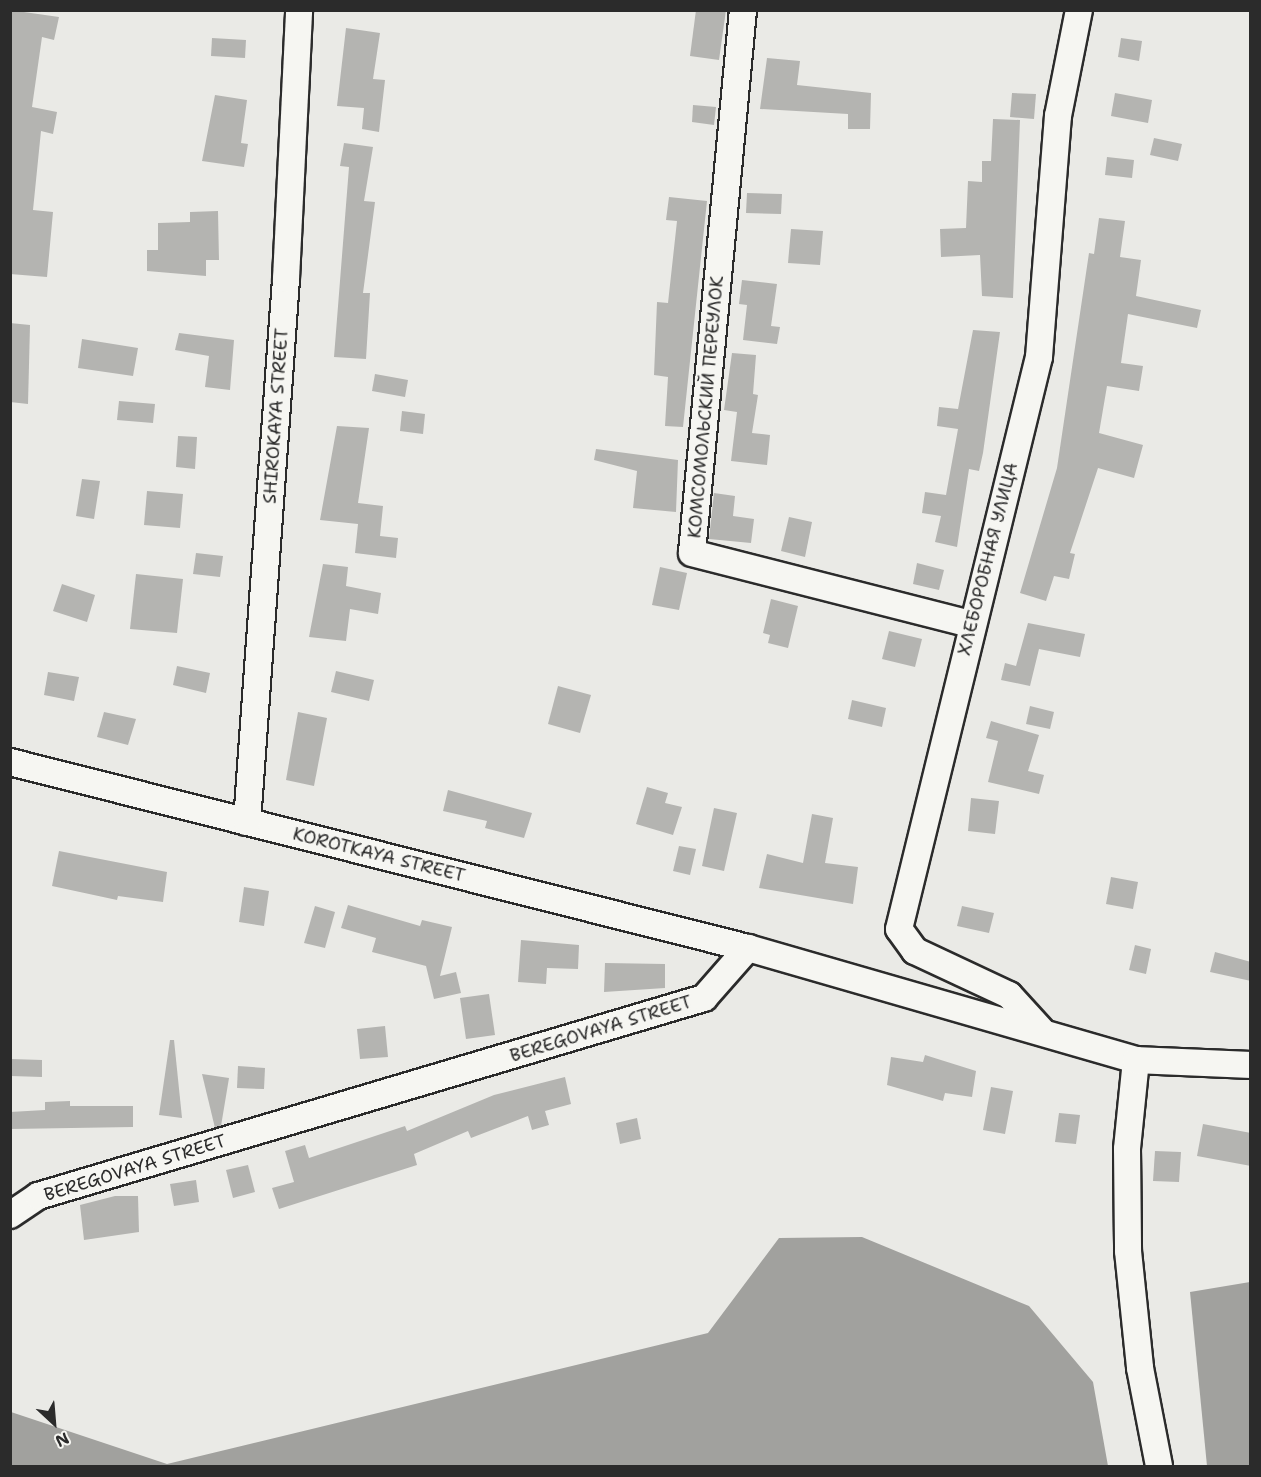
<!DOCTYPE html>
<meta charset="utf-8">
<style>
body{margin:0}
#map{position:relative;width:1261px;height:1477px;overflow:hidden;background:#eaeae6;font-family:"Shantell Sans",sans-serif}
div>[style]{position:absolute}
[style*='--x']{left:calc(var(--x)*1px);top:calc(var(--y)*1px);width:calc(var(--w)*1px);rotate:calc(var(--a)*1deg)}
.water>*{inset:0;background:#a1a19e}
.building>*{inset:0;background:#b4b4b1}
.roads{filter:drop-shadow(2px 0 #2b2b2b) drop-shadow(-2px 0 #2b2b2b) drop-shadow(0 2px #2b2b2b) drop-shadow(0 -2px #2b2b2b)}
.minor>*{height:26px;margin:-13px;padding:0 13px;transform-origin:13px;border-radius:13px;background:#f6f6f2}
span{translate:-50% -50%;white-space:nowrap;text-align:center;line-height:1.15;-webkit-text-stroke:4.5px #f6f6f2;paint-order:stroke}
.street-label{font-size:18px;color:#2b2b2b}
.frame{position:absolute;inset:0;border:12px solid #2b2b2b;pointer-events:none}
.north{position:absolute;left:24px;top:1393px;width:60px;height:60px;-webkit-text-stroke:4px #f6f6f2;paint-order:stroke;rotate:154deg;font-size:16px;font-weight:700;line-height:24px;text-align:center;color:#2b2b2b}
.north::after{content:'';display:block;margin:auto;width:21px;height:27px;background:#2b2b2b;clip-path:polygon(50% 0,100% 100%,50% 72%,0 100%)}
</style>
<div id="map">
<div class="water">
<i style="clip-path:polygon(862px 1237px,1029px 1306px,1093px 1382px,1108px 1466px,11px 1466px,11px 1412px,167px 1464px,708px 1333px,779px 1238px)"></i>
<i style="clip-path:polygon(1250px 1282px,1250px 1466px,1207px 1466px,1190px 1292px)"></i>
</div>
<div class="building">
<i style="clip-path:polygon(10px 10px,59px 17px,54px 40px,42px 37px,32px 107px,57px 112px,53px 134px,41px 131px,33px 210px,53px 212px,47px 277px,10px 274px)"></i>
<i style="clip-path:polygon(696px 10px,726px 10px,719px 60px,690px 56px)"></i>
<i style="clip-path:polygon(346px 28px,380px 33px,373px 79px,385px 80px,379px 132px,362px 129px,364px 108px,337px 106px)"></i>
<i style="clip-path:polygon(212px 38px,246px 40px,245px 58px,211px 56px)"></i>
<i style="clip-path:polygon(1121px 38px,1142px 41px,1139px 61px,1118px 57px)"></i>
<i style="clip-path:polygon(767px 58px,800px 61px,797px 85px,871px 93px,870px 129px,848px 129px,848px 114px,760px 109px)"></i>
<i style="clip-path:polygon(1012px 93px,1036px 94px,1034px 119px,1010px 117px)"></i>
<i style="clip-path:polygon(1115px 93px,1152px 100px,1148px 123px,1111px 116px)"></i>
<i style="clip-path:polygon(215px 95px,247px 100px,241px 143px,248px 144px,244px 167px,202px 161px)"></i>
<i style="clip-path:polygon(693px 105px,716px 107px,714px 125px,692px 122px)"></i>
<i style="clip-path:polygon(993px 119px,1020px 120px,1013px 298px,982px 296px,980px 255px,941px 257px,940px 229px,966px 228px,968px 181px,982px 182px,982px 161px,991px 161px)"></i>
<i style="clip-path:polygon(1154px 138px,1182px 144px,1178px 161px,1150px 155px)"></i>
<i style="clip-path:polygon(344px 143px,373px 147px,364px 201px,375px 202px,363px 293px,370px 293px,366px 359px,334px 357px,349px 167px,340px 166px)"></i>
<i style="clip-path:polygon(1107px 157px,1134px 160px,1132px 178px,1105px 175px)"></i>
<i style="clip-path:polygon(747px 193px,782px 194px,781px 214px,746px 213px)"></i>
<i style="clip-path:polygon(669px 197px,707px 201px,683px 427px,665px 426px,668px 377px,654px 375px,657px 302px,668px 303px,677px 221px,666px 220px)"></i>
<i style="clip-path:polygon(218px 211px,219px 260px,206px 260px,206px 276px,147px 271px,147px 250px,158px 250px,158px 223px,190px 222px,190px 212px)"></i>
<i style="clip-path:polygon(1099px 218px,1125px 221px,1120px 257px,1141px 260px,1136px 296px,1201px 310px,1197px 328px,1128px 314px,1121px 363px,1143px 366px,1139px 391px,1107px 386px,1099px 433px,1143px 445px,1134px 478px,1098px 468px,1070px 553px,1075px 554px,1069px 579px,1054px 576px,1046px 601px,1020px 593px,1057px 468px,1089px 253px,1094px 254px)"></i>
<i style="clip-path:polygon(791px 229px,823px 231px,820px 265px,788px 263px)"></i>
<i style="clip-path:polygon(742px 280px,777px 284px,771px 326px,780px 327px,777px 344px,743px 340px,747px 305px,739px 304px)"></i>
<i style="clip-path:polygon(10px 323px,30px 325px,28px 404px,10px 402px)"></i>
<i style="clip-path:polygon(973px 330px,1000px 332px,983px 453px,979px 471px,969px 469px,957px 547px,935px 542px,941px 516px,922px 513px,925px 492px,946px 495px,958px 429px,937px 426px,939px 407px,958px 409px)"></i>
<i style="clip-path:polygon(179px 333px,234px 340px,230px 390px,205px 387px,209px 356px,175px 350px)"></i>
<i style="clip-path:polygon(82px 339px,138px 348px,133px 376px,78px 368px)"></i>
<i style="clip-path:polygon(732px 353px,756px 355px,753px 394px,758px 395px,752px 433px,770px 435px,767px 465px,731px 461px,737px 412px,724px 410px)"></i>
<i style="clip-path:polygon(375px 374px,408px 380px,405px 397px,372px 391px)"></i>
<i style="clip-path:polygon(119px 401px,155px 404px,153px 423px,117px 420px)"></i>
<i style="clip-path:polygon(402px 411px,425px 414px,423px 434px,400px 431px)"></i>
<i style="clip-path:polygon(337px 426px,369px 428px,358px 503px,383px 506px,380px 536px,398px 538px,396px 558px,355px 553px,358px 524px,320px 520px)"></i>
<i style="clip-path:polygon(178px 436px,197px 437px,195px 469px,176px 467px)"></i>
<i style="clip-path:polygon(596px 449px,678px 460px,676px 512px,633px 508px,637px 471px,594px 460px)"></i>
<i style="clip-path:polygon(82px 479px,100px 481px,94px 519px,76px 516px)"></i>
<i style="clip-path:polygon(147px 491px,183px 494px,180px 528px,144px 525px)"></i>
<i style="clip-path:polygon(714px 493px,735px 496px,733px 516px,754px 519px,751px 543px,709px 539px)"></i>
<i style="clip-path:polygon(789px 517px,812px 522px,805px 557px,781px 551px)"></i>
<i style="clip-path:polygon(196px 553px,223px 556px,220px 577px,193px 574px)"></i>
<i style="clip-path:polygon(917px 563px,944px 570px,939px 590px,913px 584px)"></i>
<i style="clip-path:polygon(323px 564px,348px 567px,346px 586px,381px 593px,378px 614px,350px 609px,346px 641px,309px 637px)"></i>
<i style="clip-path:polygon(660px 567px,687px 573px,679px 610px,652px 605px)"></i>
<i style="clip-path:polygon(136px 574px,183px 579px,177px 633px,130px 629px)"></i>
<i style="clip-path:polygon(62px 584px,95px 595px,87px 622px,53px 611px)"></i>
<i style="clip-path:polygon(771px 599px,798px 606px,788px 648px,768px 643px,770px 635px,763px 633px)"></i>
<i style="clip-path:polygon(1028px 623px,1085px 634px,1080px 657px,1039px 649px,1030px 686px,1001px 680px,1005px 663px,1016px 666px)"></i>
<i style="clip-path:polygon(889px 631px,922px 639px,915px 667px,882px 659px)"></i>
<i style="clip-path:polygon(177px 666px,210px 673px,206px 693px,173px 685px)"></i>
<i style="clip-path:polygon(336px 671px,374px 680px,369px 701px,331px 692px)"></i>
<i style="clip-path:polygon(48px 672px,79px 677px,74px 701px,44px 695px)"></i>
<i style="clip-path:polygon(558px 686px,591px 695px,580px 733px,548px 724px)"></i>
<i style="clip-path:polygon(852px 700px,886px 708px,882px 727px,848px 719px)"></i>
<i style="clip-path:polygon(1030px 706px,1054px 712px,1050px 729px,1026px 724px)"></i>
<i style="clip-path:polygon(104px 712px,136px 719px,128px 745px,97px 737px)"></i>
<i style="clip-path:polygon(298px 712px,327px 718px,314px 786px,286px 780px)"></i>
<i style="clip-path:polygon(991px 721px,1039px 735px,1028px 771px,1044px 775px,1039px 794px,988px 782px,998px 741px,986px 738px)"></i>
<i style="clip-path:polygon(647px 787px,668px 793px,665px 803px,682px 807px,673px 835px,636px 824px)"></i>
<i style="clip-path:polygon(448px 790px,532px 813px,524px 838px,485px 828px,487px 821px,443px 811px)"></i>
<i style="clip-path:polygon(971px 798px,999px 801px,995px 834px,968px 831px)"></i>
<i style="clip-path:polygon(714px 808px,737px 813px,724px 871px,702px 866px)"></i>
<i style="clip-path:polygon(812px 814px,833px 818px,825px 863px,858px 867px,853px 904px,759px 888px,767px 854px,803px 863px)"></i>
<i style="clip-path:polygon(679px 846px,696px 849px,690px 875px,673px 871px)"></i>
<i style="clip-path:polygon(59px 851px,167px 872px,163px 902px,118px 896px,117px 900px,52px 886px)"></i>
<i style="clip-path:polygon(1111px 877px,1138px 882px,1133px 909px,1106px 904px)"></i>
<i style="clip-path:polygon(244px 887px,269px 891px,264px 926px,239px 922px)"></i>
<i style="clip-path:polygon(348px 905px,420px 926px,422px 920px,452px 927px,440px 976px,456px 972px,461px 993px,434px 999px,426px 966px,372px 952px,376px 938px,341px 928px)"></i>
<i style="clip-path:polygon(315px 906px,335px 912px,325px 948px,304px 943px)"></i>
<i style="clip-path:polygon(962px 906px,994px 913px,989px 933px,957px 926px)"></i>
<i style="clip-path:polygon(521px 940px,579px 945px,578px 969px,547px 968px,546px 984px,518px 982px)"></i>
<i style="clip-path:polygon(1135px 945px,1151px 949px,1146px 974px,1129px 970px)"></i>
<i style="clip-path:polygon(1215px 952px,1251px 962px,1251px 981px,1210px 972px)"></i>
<i style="clip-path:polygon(605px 963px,665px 964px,665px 988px,604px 992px)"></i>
<i style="clip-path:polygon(489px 994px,495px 1035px,466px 1039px,460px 998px)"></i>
<i style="clip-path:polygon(385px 1026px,388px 1057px,360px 1059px,357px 1029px)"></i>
<i style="clip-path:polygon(170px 1040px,174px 1040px,182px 1118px,159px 1115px)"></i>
<i style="clip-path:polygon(925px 1055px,976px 1071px,972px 1097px,945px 1093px,943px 1101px,887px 1085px,891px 1057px,923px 1062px)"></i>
<i style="clip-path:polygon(11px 1059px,42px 1060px,42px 1077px,11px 1076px)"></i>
<i style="clip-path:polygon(238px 1066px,265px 1068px,264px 1089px,237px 1088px)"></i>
<i style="clip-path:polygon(202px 1074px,229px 1078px,221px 1126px,215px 1128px)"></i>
<i style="clip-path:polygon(565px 1077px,571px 1104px,545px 1111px,549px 1125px,532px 1130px,528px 1116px,471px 1138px,468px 1131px,414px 1154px,417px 1165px,279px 1209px,272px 1188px,294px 1182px,285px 1151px,305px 1145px,309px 1158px,405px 1126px,407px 1131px,494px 1095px)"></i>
<i style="clip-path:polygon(991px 1087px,1013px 1091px,1005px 1134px,983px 1130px)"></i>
<i style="clip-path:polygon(70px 1101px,70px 1106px,133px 1106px,133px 1127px,10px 1129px,10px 1112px,45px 1110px,45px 1102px)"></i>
<i style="clip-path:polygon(1059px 1113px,1080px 1115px,1076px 1144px,1055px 1142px)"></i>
<i style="clip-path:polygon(637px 1118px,641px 1139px,620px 1144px,616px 1123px)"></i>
<i style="clip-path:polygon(1203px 1124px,1251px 1133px,1251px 1166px,1197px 1156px)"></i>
<i style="clip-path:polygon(1155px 1151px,1181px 1152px,1179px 1182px,1153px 1181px)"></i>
<i style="clip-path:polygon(248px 1165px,255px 1192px,233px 1198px,226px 1170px)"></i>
<i style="clip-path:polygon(196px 1180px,199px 1202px,174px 1206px,170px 1184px)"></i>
<i style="clip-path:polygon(115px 1196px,138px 1196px,139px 1232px,84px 1240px,80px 1205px)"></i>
</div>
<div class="roads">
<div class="minor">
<i style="--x:743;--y:10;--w:545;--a:95.37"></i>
<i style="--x:692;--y:553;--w:288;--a:14.3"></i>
<i style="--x:10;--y:762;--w:761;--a:14.15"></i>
<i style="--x:247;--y:822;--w:544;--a:-85.89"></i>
<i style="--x:286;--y:279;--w:269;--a:-87.2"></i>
<i style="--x:1041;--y:1030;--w:47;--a:-132.4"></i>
<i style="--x:1009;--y:995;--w:104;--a:-154.9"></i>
<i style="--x:915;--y:951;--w:27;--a:-126"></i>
<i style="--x:899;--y:929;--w:589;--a:-76.25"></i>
<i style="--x:1039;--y:357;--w:242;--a:-85.5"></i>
<i style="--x:1058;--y:116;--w:108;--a:-78.8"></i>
<i style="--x:1136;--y:1060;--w:89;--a:95.8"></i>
<i style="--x:1127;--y:1149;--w:102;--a:89.4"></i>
<i style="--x:1128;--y:1251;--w:118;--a:84.1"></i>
<i style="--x:1140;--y:1368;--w:100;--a:79"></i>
<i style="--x:10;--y:1215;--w:34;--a:-34"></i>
<i style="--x:38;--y:1196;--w:695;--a:-16.56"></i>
<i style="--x:704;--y:998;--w:67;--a:-48.7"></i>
<i style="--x:748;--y:948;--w:404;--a:16.1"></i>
<i style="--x:1136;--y:1060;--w:114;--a:2.5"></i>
</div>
</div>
<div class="street-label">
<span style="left:706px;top:407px;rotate:-85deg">КОМСОМОЛЬСКИЙ ПЕРЕУЛОК</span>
<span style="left:276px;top:416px;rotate:-86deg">SHIROKAYA STREET</span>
<span style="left:988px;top:559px;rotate:-76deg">ХЛЕБОРОБНАЯ УЛИЦА</span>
<span style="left:379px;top:855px;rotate:14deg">KOROTKAYA STREET</span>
<span style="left:601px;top:1029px;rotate:-17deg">BEREGOVAYA STREET</span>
<span style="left:135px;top:1168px;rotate:-17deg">BEREGOVAYA STREET</span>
</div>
<div class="frame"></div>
<div class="north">N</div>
</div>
